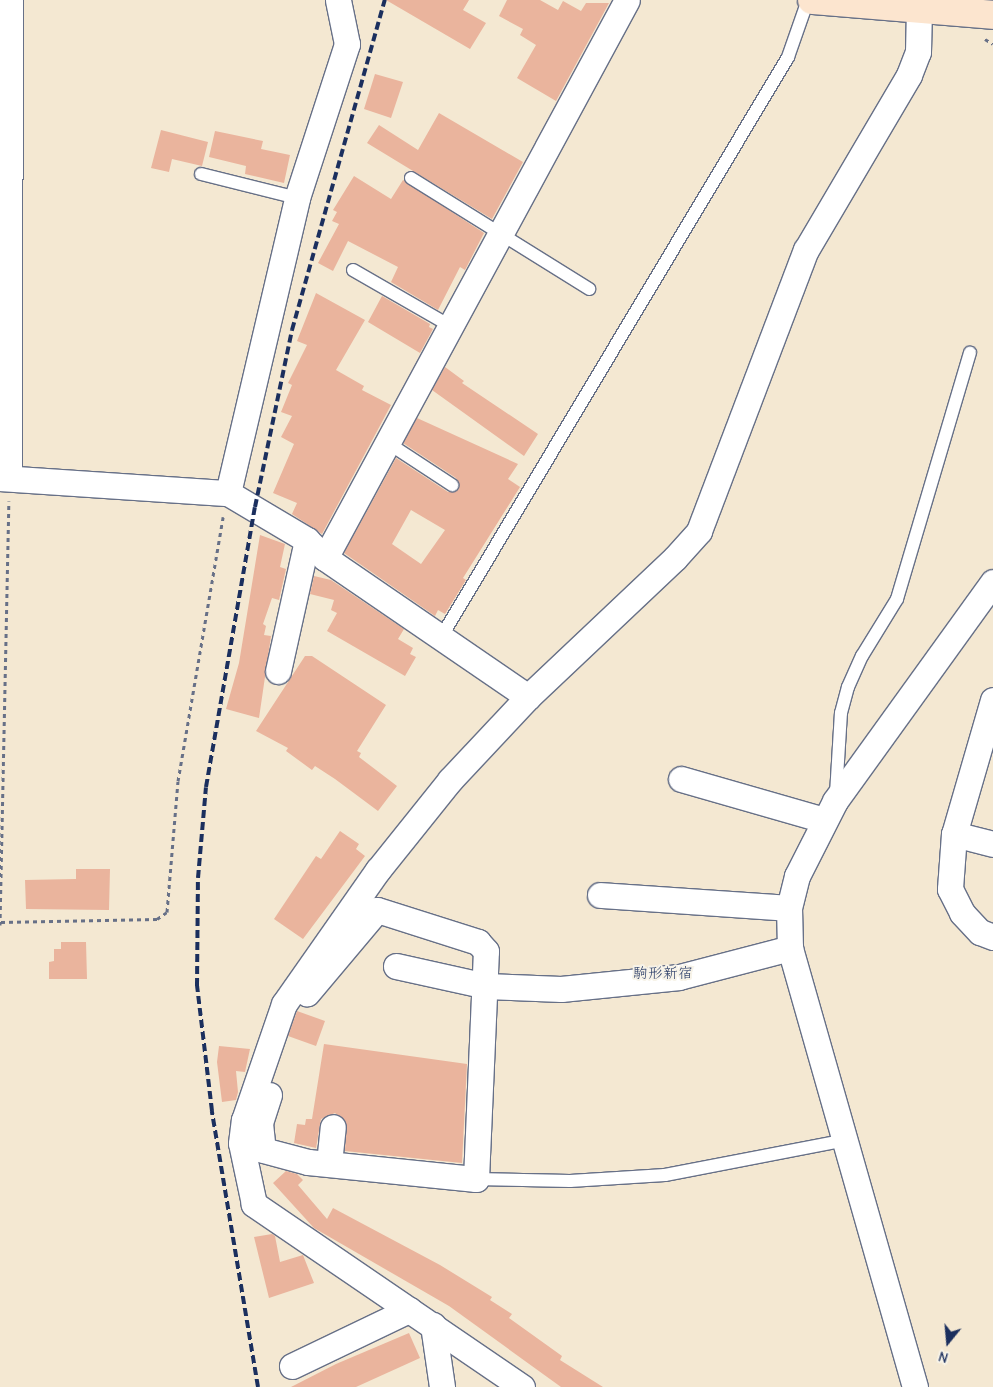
<!DOCTYPE html>
<meta charset="utf-8">
<style>
body{margin:0}
#map{position:relative;width:993px;height:1387px;overflow:hidden;background:#f4e8d2;font-family:"Comic Neue","Klee One",sans-serif}
div>[style]{position:absolute}
[style*='--x']{left:calc(var(--x)*1px);top:calc(var(--y)*1px);width:calc(var(--w)*1px);rotate:calc(var(--a)*1deg)}
.building>*{inset:0;background:#eab49d}
.path>*{height:3px;margin-top:-1.5px;transform-origin:0;background:repeating-linear-gradient(90deg,#677087 0 4px,transparent 0 8px)}
.roads{filter:drop-shadow(1px 0 #677087) drop-shadow(-1px 0 #677087) drop-shadow(0 1px #677087) drop-shadow(0 -1px #677087)}
.lane>*{height:12px;margin:-6px;padding:0 6px;transform-origin:6px;border-radius:6px;background:#fff}
.street>*{height:25px;margin:-12.5px;padding:0 12.5px;transform-origin:12.5px;border-radius:12.5px;background:#fff}
.secondary>*{height:28px;margin:-14px;padding:0 14px;transform-origin:14px;border-radius:14px;background:#fce5cf}
.rail>*{height:4px;margin-top:-2px;transform-origin:0;background:repeating-linear-gradient(90deg,#1b2f5e 0 8px,transparent 0 12px)}
span{translate:-50% -50%;white-space:nowrap;text-align:center;line-height:1.15;-webkit-text-stroke:4px #f7f3e8;paint-order:stroke}
.neighbourhood-label{font-size:15px;color:#1b2f5e}
.north{position:absolute;left:923px;top:1317px;width:50px;height:50px;-webkit-text-stroke:4px #f7f3e8;paint-order:stroke;rotate:197deg;font-size:14px;font-weight:700;line-height:20px;text-align:center;color:#1b2f5e}
.north::after{content:'';display:block;margin:auto;width:18px;height:22px;background:#1b2f5e;clip-path:polygon(50% 0,100% 100%,50% 72%,0 100%)}
</style>
<div id="map">
<div class="building">
<i style="clip-path:polygon(386px 0,469px 0,463px 10px,486px 23px,470px 49px)"></i>
<i style="clip-path:polygon(507px 0,540px 0,558px 10px,563px 1px,581px 11px,586px 3px,609px 3px,556px 101px,517px 78px,536px 45px,520px 35px,523px 29px,499px 16px)"></i>
<i style="clip-path:polygon(375px 74px,403px 82px,391px 118px,364px 109px)"></i>
<i style="clip-path:polygon(439px 113px,523px 162px,492px 219px,367px 143px,379px 125px,418px 150px)"></i>
<i style="clip-path:polygon(161px 130px,208px 142px,202px 166px,172px 159px,169px 172px,151px 168px)"></i>
<i style="clip-path:polygon(215px 131px,263px 141px,261px 149px,290px 155px,284px 183px,245px 174px,246px 166px,209px 157px)"></i>
<i style="clip-path:polygon(354px 176px,391px 199px,403px 180px,484px 233px,465px 270px,460px 267px,438px 310px,391px 282px,398px 267px,348px 241px,333px 271px,318px 263px,339px 224px,332px 221px,337px 212px,333px 210px)"></i>
<i style="clip-path:polygon(316px 293px,365px 320px,336px 370px,364px 386px,362px 390px,391px 405px,322px 534px,292px 514px,297px 503px,273px 493px,294px 444px,281px 437px,292px 416px,281px 412px,292px 385px,288px 383px,307px 345px,297px 341px)"></i>
<i style="clip-path:polygon(382px 296px,430px 324px,429px 327px,433px 329px,420px 353px,368px 322px)"></i>
<i style="clip-path:polygon(445px 367px,464px 381px,462px 383px,538px 434px,524px 456px,432px 390px)"></i>
<i style="clip-path:polygon(evenodd,417px 418px,518px 464px,508px 479px,520px 487px,463px 578px,466px 580px,445px 614px,438px 610px,435px 616px,344px 553px,396px 458px,448px 492px,459px 489px,456px 478px,403px 443px,417px 418px,411px 510px,445px 530px,421px 564px,392px 544px,411px 510px)"></i>
<i style="clip-path:polygon(260px 535px,285px 544px,280px 567px,286px 569px,279px 600px,272px 598px,263px 624px,266px 626px,264px 635px,271px 636px,259px 718px,226px 709px,239px 663px)"></i>
<i style="clip-path:polygon(314px 576px,331px 580px,404px 629px,398px 639px,413px 648px,410px 654px,416px 657px,405px 676px,327px 631px,337px 613px,331px 610px,334px 600px,310px 594px)"></i>
<i style="clip-path:polygon(305px 656px,312px 656px,386px 705px,357px 751px,361px 753px,359px 757px,397px 786px,378px 811px,335px 779px,315px 766px,312px 770px,286px 751px,288px 748px,256px 731px)"></i>
<i style="clip-path:polygon(340px 831px,359px 844px,356px 849px,365px 856px,303px 939px,274px 919px,316px 856px,321px 859px)"></i>
<i style="clip-path:polygon(76px 869px,110px 869px,109px 910px,26px 909px,25px 880px,76px 879px)"></i>
<i style="clip-path:polygon(61px 942px,86px 942px,87px 979px,49px 979px,49px 962px,54px 961px,54px 949px,61px 949px)"></i>
<i style="clip-path:polygon(297px 1011px,325px 1021px,316px 1046px,288px 1036px)"></i>
<i style="clip-path:polygon(324px 1044px,467px 1064px,462px 1163px,345px 1151px,346px 1122px,335px 1113px,321px 1119px,316px 1148px,294px 1143px,297px 1124px,305px 1125px,306px 1119px,312px 1119px)"></i>
<i style="clip-path:polygon(219px 1046px,250px 1049px,245px 1072px,236px 1071px,238px 1092px,236px 1100px,222px 1102px,217px 1062px)"></i>
<i style="clip-path:polygon(286px 1171px,297px 1174px,303px 1180px,298px 1185px,327px 1219px,333px 1208px,440px 1265px,492px 1297px,490px 1300px,512px 1314px,509px 1318px,562px 1356px,560px 1360px,603px 1387px,561px 1387px,449px 1306px,314px 1228px,273px 1183px)"></i>
<i style="clip-path:polygon(272px 1234px,275px 1236px,280px 1262px,303px 1255px,314px 1283px,269px 1298px,254px 1237px)"></i>
<i style="clip-path:polygon(409px 1333px,420px 1358px,356px 1387px,291px 1387px,336px 1364px)"></i>
</div>
<div class="path">
<i style="--x:985;--y:39;--w:9;--a:32"></i>
<i style="--x:1;--y:922;--w:156;--a:-1.1"></i>
<i style="--x:157;--y:919;--w:12;--a:-35"></i>
<i style="--x:167;--y:912;--w:131;--a:-85.2"></i>
<i style="--x:178;--y:781;--w:268;--a:-80.3"></i>
<i style="--x:0;--y:925;--w:424;--a:-88.8"></i>
</div>
<div class="roads">
<div class="lane">
<i style="--x:201;--y:174;--w:99;--a:14"></i>
<i style="--x:411;--y:178;--w:210;--a:31.9"></i>
<i style="--x:353;--y:270;--w:114;--a:29.9"></i>
<i style="--x:388;--y:443;--w:77;--a:33.3"></i>
<i style="--x:440;--y:639;--w:678;--a:-59.12"></i>
<i style="--x:788;--y:57;--w:60;--a:-70.7"></i>
<i style="--x:836;--y:794;--w:81;--a:-86.5"></i>
<i style="--x:841;--y:713;--w:27;--a:-75"></i>
<i style="--x:848;--y:687;--w:34;--a:-66"></i>
<i style="--x:862;--y:656;--w:67;--a:-58.4"></i>
<i style="--x:897;--y:599;--w:257;--a:-73.5"></i>
<i style="--x:476;--y:1179;--w:94;--a:1.2"></i>
<i style="--x:570;--y:1181;--w:95;--a:-3.6"></i>
<i style="--x:665;--y:1175;--w:184;--a:-10.9"></i>
</div>
<div class="street">
<i style="--x:0;--y:478;--w:228;--a:3.8"></i>
<i style="--x:228;--y:493;--w:92;--a:30.7"></i>
<i style="--x:307;--y:540;--w:25;--a:45"></i>
<i style="--x:325;--y:558;--w:246;--a:34.4"></i>
<i style="--x:9;--y:478;--w:478;--a:-89.9"></i>
<i style="--x:228;--y:493;--w:303;--a:-76.8"></i>
<i style="--x:297;--y:198;--w:162;--a:-72"></i>
<i style="--x:347;--y:44;--w:45;--a:-101.6"></i>
<i style="--x:325;--y:558;--w:634;--a:-61.58"></i>
<i style="--x:278;--y:671;--w:134;--a:-77.5"></i>
<i style="--x:993;--y:700;--w:140;--a:106.2"></i>
<i style="--x:954;--y:834;--w:55;--a:94.2"></i>
<i style="--x:950;--y:889;--w:27;--a:63"></i>
<i style="--x:962;--y:913;--w:26;--a:47"></i>
<i style="--x:980;--y:932;--w:14;--a:21"></i>
<i style="--x:681;--y:779;--w:149;--a:16"></i>
<i style="--x:954;--y:834;--w:40;--a:14.4"></i>
<i style="--x:600;--y:895;--w:189;--a:3.9"></i>
<i style="--x:396;--y:966;--w:92;--a:12.5"></i>
<i style="--x:486;--y:986;--w:75;--a:2.3"></i>
<i style="--x:561;--y:989;--w:119;--a:-5.8"></i>
<i style="--x:679;--y:977;--w:115;--a:-14.6"></i>
<i style="--x:269;--y:1095;--w:29;--a:108"></i>
<i style="--x:260;--y:1123;--w:27;--a:84"></i>
<i style="--x:263;--y:1150;--w:47;--a:14.9"></i>
<i style="--x:308;--y:1162;--w:169;--a:5.8"></i>
<i style="--x:476;--y:1179;--w:228;--a:-87.5"></i>
<i style="--x:486;--y:951;--w:12;--a:-132"></i>
<i style="--x:478;--y:942;--w:106;--a:-162.4"></i>
<i style="--x:377;--y:910;--w:109;--a:130.1"></i>
<i style="--x:329;--y:1163;--w:36;--a:-84"></i>
<i style="--x:433;--y:1325;--w:63;--a:81.7"></i>
<i style="--x:292;--y:1366;--w:130;--a:-25.6"></i>
<i style="--x:522;--y:1387;--w:325;--a:-145.7"></i>
<i style="--x:254;--y:1204;--w:62;--a:-102"></i>
<i style="--x:241;--y:1143;--w:23;--a:-83"></i>
<i style="--x:244;--y:1120;--w:123;--a:-71"></i>
<i style="--x:284;--y:1004;--w:164;--a:-55"></i>
<i style="--x:378;--y:870;--w:115;--a:-51.3"></i>
<i style="--x:450;--y:780;--w:114;--a:-46.8"></i>
<i style="--x:528;--y:697;--w:202;--a:-43.4"></i>
<i style="--x:675;--y:558;--w:36;--a:-48"></i>
<i style="--x:699;--y:531;--w:301;--a:-69.2"></i>
<i style="--x:806;--y:250;--w:203;--a:-59.5"></i>
<i style="--x:909;--y:75;--w:25;--a:-69"></i>
<i style="--x:918;--y:52;--w:43;--a:-88.7"></i>
<i style="--x:915;--y:1387;--w:456;--a:-105.9"></i>
<i style="--x:790;--y:948;--w:40;--a:-91.4"></i>
<i style="--x:789;--y:908;--w:33;--a:-76"></i>
<i style="--x:797;--y:876;--w:84;--a:-63.1"></i>
<i style="--x:835;--y:801;--w:270;--a:-54.2"></i>
</div>
<div class="secondary">
<i style="--x:812;--y:0;--w:182;--a:4.7"></i>
</div>
</div>
<div class="rail">
<i style="--x:258;--y:1387;--w:280;--a:-99.5"></i>
<i style="--x:212;--y:1111;--w:126;--a:-96.8"></i>
<i style="--x:197;--y:986;--w:108;--a:-89.5"></i>
<i style="--x:198;--y:878;--w:91;--a:-85"></i>
<i style="--x:206;--y:787;--w:284;--a:-80.1"></i>
<i style="--x:255;--y:507;--w:181;--a:-78.2"></i>
<i style="--x:292;--y:330;--w:343;--a:-74.3"></i>
</div>
<div class="neighbourhood-label">
<span style="left:663px;top:974px">駒形新宿</span>
</div>
<div class="north">N</div>
</div>
